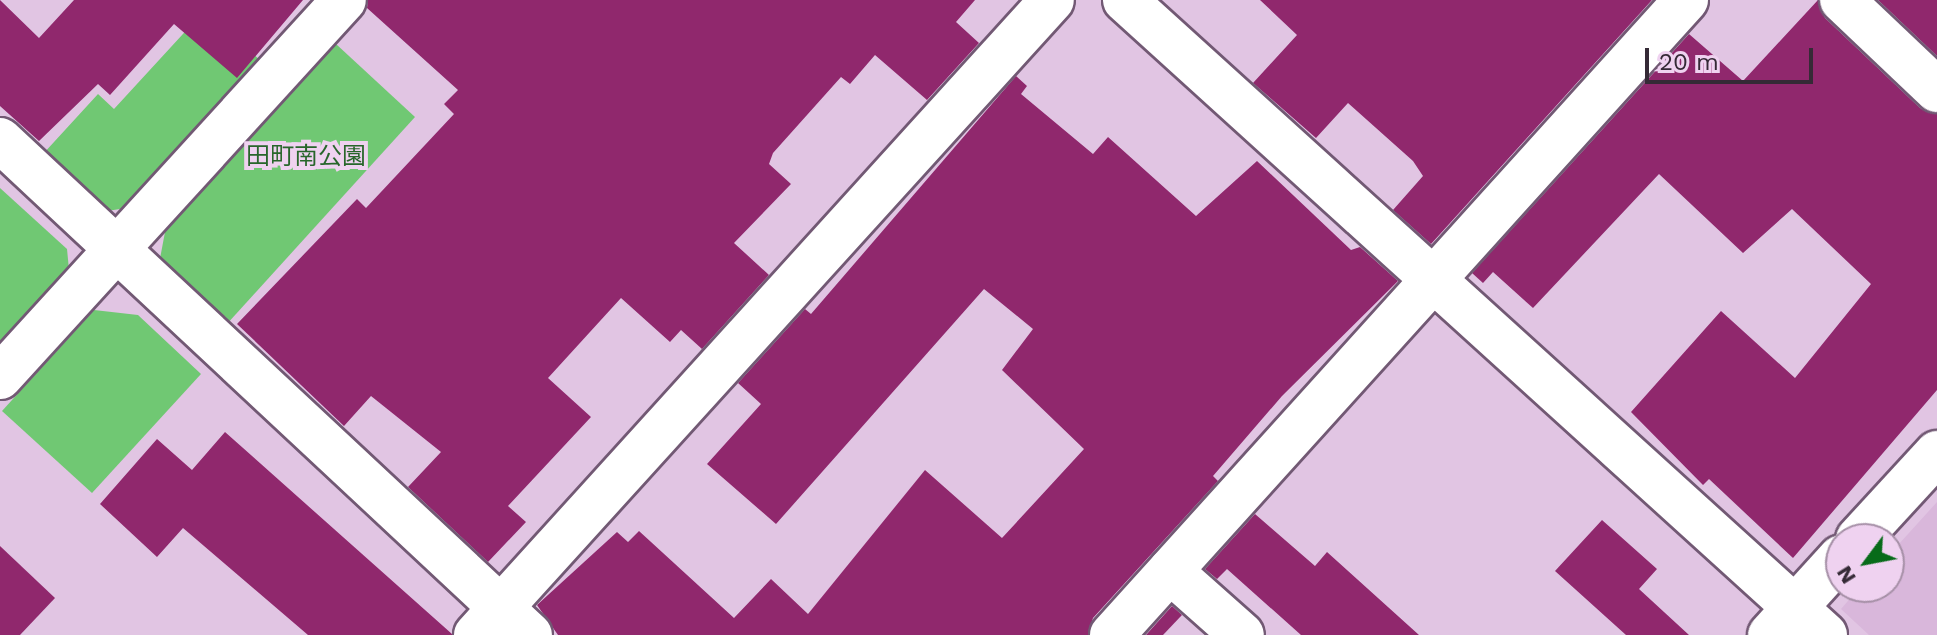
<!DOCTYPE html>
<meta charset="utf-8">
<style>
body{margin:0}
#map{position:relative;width:1937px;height:635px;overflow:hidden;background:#e1c5e3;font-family:"Work Sans","Noto Sans JP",sans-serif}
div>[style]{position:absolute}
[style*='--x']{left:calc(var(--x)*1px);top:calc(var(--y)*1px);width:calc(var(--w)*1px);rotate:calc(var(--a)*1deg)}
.built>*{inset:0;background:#d9b7db}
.green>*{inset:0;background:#70c873}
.building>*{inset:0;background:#90286d}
.roads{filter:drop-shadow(2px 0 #725974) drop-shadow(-2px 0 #725974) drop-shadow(0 2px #725974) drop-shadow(0 -2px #725974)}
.street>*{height:44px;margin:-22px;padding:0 22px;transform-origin:22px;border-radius:22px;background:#fff}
span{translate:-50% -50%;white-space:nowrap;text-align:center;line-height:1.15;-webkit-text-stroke:8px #efd2f0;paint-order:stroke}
.park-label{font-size:24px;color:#28662b}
.north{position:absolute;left:1825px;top:523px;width:80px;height:80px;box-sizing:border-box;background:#efd2f0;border:2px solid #a58fa6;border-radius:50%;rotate:238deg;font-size:22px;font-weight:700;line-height:32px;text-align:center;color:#352a36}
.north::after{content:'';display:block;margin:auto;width:28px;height:36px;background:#076b19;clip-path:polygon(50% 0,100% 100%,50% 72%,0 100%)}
.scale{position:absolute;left:1645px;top:48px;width:168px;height:36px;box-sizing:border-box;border:4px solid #352a36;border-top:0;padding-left:10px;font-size:24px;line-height:28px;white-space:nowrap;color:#352a36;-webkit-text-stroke:6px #efd2f0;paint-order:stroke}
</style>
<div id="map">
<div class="built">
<i style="clip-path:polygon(1937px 502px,1937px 635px,1869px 635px,1841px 609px,1860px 587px,1889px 587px,1889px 555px)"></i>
</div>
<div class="green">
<i style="clip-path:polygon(205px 10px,264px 64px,133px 207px,107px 211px,43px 154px,98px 94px,114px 109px)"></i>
<i style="clip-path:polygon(336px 44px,415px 117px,226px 325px,159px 264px,165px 232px)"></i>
<i style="clip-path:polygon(0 188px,67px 249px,70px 280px,0 356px)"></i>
<i style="clip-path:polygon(94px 310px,138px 315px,201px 374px,92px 493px,2px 411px)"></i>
</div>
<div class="building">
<i style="clip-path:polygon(0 0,39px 38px,74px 0,303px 0,237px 78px,174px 24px,110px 95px,98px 84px,39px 141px,0 106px)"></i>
<i style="clip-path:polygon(368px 0,975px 0,956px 22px,979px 43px,927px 100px,875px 55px,850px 84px,841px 77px,773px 153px,769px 164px,791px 184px,734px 243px,769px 275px,702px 349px,681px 330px,670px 342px,621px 298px,548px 378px,591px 417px,508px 506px,526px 522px,488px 562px,408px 487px,441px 452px,371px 396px,344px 426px,237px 324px,357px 199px,366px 208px,454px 114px,444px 104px,458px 90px,367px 8px)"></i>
<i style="clip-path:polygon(1260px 0,1652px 0,1431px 244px,1393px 210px,1423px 176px,1413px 161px,1348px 103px,1316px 138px,1253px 83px,1297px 35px)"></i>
<i style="clip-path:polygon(1818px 0,1825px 18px,1920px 108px,1937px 114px,1937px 390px,1793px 558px,1709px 479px,1703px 485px,1631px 412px,1721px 311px,1795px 378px,1871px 284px,1792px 209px,1743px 253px,1659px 174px,1533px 308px,1493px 272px,1483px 283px,1472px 273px,1689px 34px,1743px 81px)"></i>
<i style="clip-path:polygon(1878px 0,1937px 0,1937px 56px)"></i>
<i style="clip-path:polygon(1016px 76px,1027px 86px,1021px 94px,1093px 154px,1108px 137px,1196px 216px,1257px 161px,1351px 250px,1360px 247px,1398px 281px,1282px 396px,1213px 476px,1218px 481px,1093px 618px,1088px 635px,558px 635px,537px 605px,617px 532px,628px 542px,639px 531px,734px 618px,771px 579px,808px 614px,925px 470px,1002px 538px,1084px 449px,1002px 370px,1033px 329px,984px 289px,776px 524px,707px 464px,761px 404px,738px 383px,805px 309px,811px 314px)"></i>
<i style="clip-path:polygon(225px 432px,452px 634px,452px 635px,308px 635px,183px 528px,157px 557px,100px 504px,157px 439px,192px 470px)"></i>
<i style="clip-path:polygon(1255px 514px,1315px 566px,1327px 552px,1419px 635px,1301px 635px,1227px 569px,1217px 579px,1205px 569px)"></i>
<i style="clip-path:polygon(1602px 520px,1657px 569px,1639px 589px,1689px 635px,1626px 635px,1555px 571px)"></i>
<i style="clip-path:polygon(0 546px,55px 598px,20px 635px,0 635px)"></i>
<i style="clip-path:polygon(1172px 606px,1182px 615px,1163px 635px,1146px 635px)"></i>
</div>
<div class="roads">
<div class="street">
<i style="--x:1125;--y:0;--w:945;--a:42.21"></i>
<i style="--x:1842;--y:0;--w:131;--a:43.5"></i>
<i style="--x:0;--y:140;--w:725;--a:43.04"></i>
<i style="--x:0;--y:377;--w:510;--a:-47.62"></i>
<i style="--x:1858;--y:539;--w:117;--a:-47.4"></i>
<i style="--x:1170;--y:571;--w:96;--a:41.6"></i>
<i style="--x:476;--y:635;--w:857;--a:-47.79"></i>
<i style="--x:1112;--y:635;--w:856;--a:-47.89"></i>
<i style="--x:1770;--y:635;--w:105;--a:-47.7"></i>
</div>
</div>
<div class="park-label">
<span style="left:306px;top:157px">田町南公園</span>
</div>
<div class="north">N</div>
<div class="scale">20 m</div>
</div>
